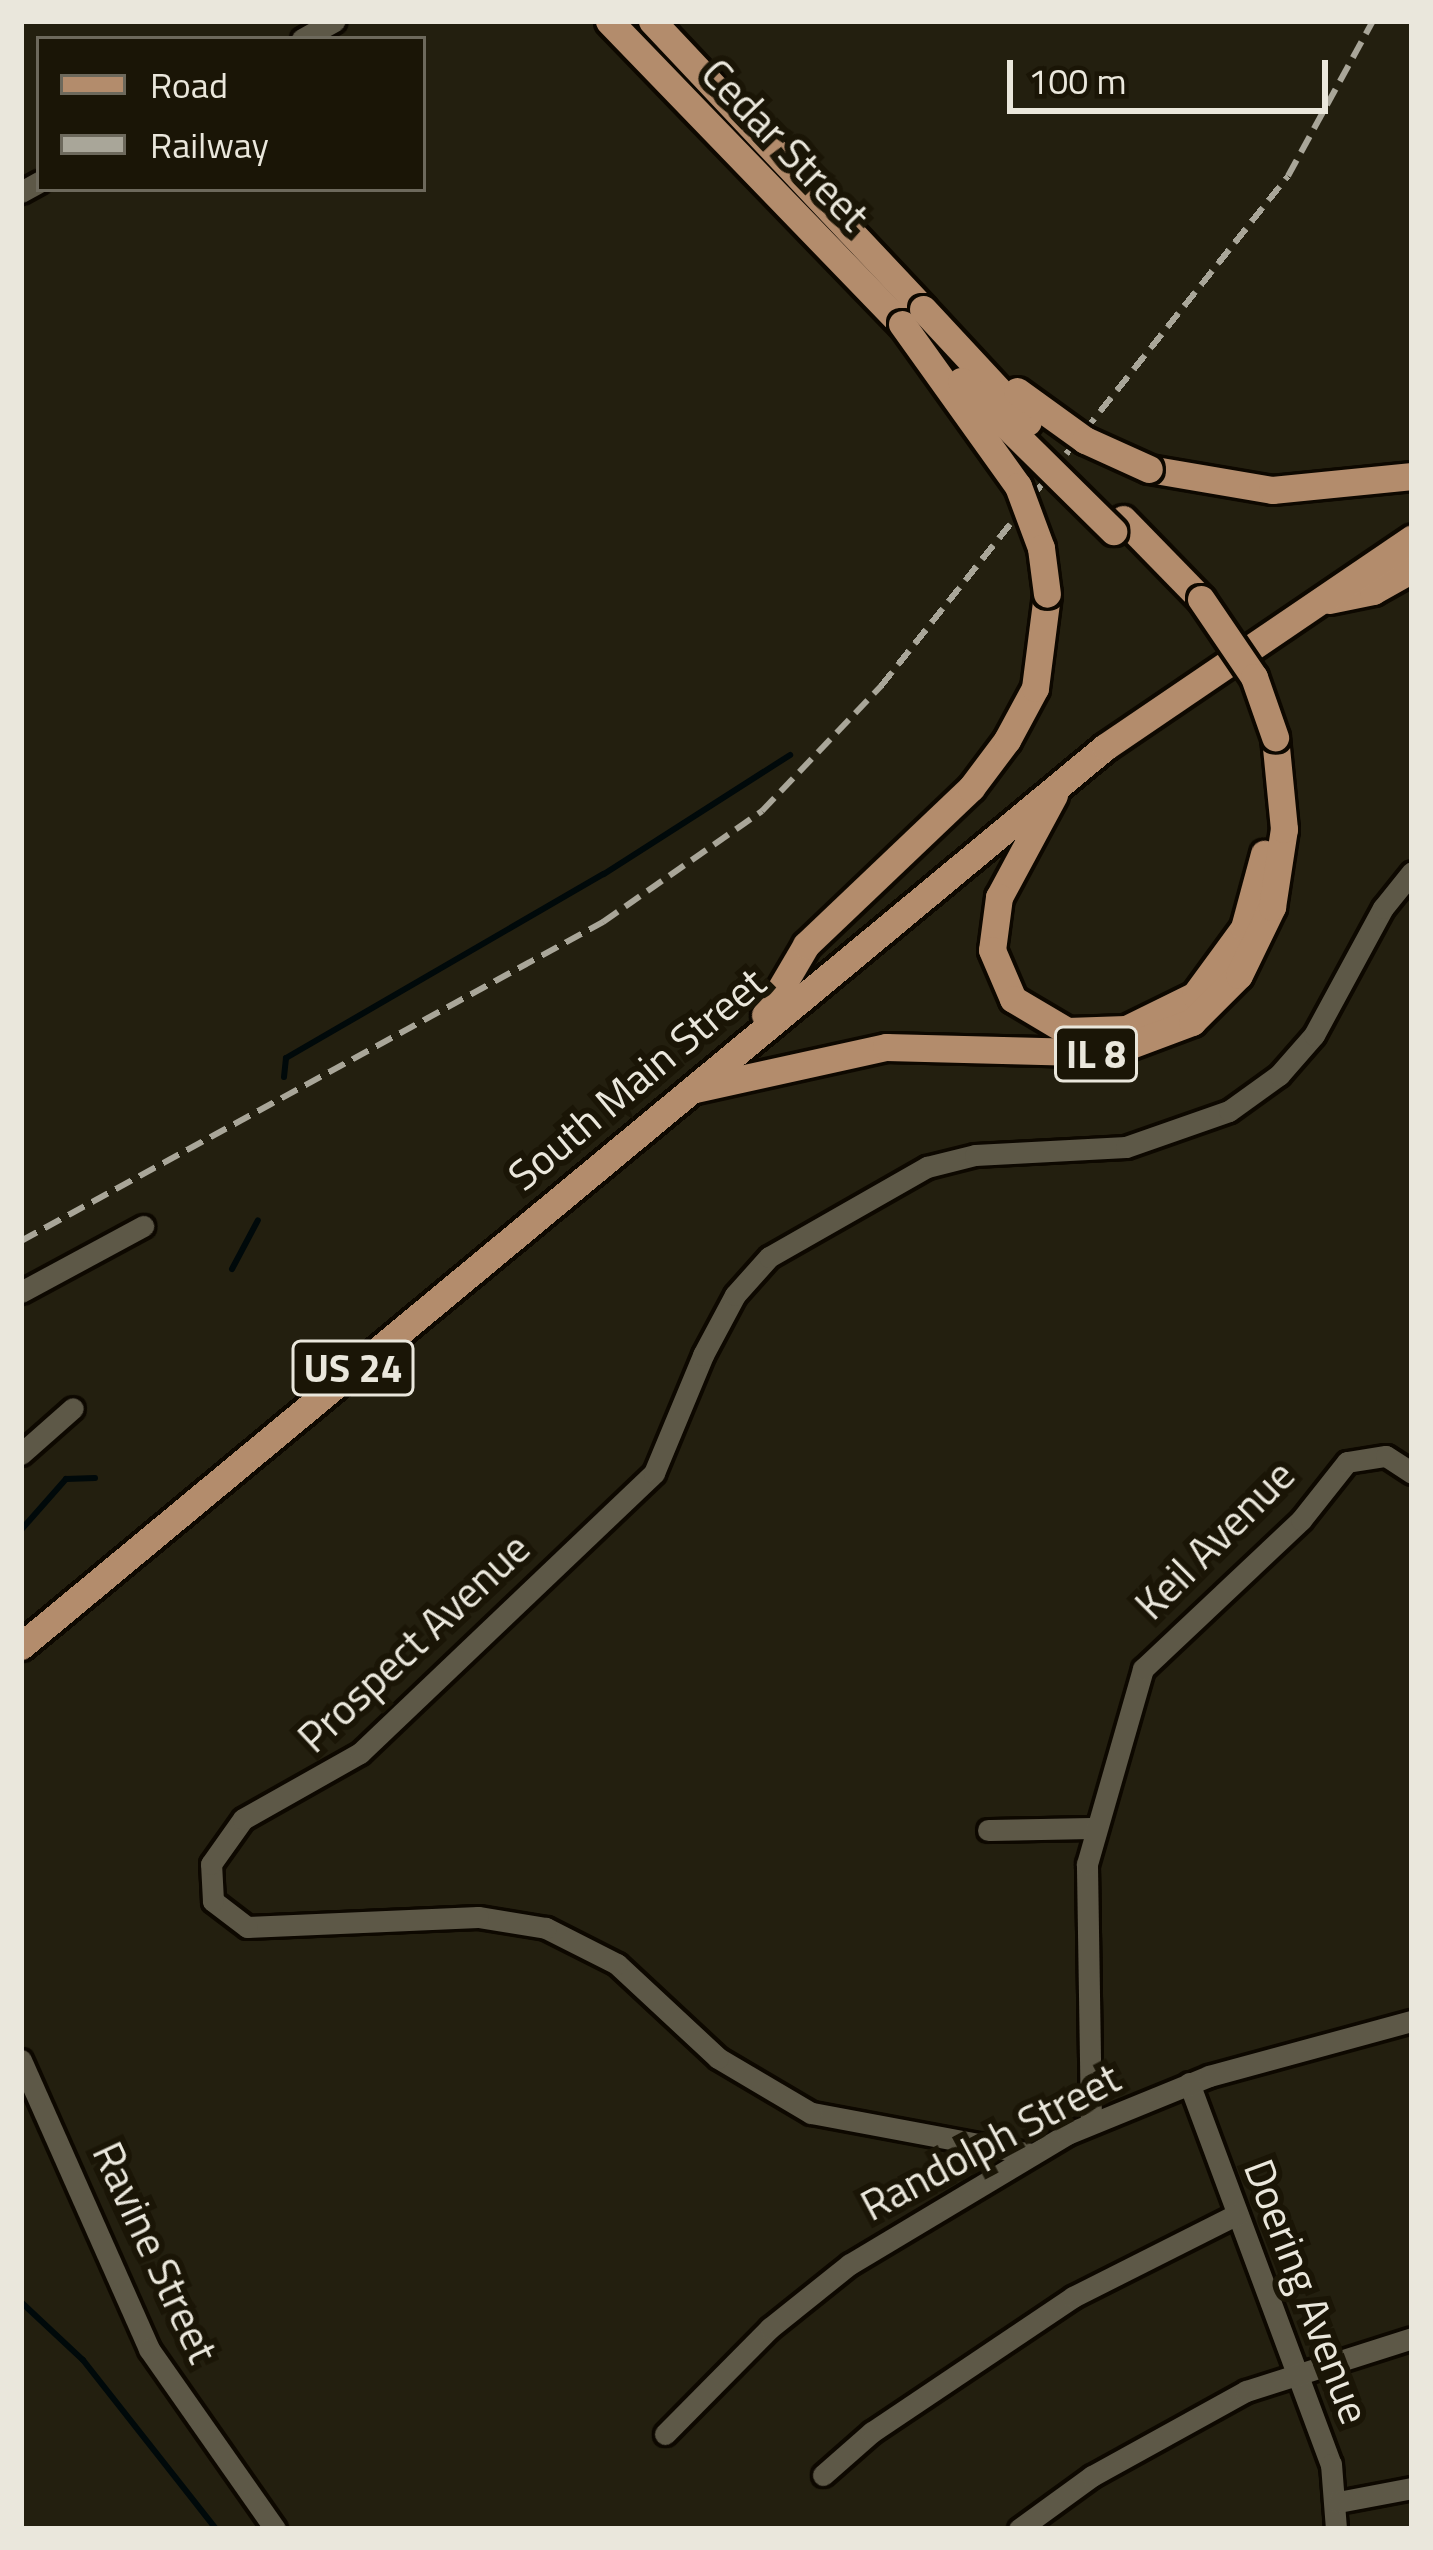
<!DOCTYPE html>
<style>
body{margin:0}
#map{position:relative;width:1433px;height:2550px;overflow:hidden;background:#231f0f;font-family:"Titillium Web",sans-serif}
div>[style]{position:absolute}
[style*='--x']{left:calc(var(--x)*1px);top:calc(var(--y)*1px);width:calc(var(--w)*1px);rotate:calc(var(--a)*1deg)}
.stream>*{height:6px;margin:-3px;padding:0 3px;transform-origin:3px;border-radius:3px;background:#00090a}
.roads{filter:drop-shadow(3px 0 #0d0800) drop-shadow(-3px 0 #0d0800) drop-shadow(0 3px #0d0800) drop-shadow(0 -3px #0d0800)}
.minor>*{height:21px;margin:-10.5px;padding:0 10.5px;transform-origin:10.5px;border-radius:10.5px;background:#5d5847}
.major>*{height:27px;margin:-13.5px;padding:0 13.5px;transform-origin:13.5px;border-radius:13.5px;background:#b38c6c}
.rail>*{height:6px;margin-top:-3px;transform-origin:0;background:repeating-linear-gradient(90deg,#a9a699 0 18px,transparent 0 27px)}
.bridges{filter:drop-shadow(3px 0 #0d0800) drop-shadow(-3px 0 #0d0800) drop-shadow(0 3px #0d0800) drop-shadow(0 -3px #0d0800)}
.major-bridge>*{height:27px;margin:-13.5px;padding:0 13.5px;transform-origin:13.5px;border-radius:13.5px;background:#b38c6c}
span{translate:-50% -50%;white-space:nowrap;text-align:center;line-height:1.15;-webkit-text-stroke:12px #1a1506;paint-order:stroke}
.shield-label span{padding:3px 9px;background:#1a1506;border:3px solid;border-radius:9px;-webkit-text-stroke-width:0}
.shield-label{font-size:39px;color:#eae7dc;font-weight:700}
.street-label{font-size:42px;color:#eae7dc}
.frame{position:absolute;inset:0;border:24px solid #eae7dc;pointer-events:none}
.legend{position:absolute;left:36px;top:36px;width:390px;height:156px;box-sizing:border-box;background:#1a1506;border:3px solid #6d695c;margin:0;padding:15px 21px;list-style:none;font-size:36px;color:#eae7dc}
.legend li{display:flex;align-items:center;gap:24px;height:60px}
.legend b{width:60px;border:3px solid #6d695c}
.scale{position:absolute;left:1007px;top:60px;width:321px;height:54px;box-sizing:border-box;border:6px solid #eae7dc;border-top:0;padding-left:15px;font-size:36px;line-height:42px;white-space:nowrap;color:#eae7dc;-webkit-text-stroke:9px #1a1506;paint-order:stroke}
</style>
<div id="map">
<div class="stream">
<i style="--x:284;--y:1077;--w:19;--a:-84"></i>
<i style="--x:286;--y:1058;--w:367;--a:-30.1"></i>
<i style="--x:604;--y:874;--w:221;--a:-32.6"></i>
<i style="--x:232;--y:1269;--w:55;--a:-62"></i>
<i style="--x:21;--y:1530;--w:68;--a:-48.6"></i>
<i style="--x:66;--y:1479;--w:29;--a:-2"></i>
<i style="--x:21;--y:2302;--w:85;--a:43.1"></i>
<i style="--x:83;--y:2360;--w:215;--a:51.8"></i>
</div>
<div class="roads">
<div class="minor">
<i style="--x:302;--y:39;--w:37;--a:-29"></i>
<i style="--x:21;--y:192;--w:21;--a:-29"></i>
<i style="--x:21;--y:1292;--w:139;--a:-28.4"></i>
<i style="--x:21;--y:1454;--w:69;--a:-41.5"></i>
<i style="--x:988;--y:1830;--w:105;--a:-1.1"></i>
<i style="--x:21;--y:2060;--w:316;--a:66.1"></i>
<i style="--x:149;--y:2349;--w:220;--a:55"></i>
<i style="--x:1189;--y:2083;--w:407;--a:69.6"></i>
<i style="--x:1331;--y:2464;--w:65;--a:85.6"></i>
<i style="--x:1091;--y:2122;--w:258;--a:-90.9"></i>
<i style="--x:1087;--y:1864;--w:203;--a:-74"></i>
<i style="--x:1143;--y:1669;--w:217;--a:-43.3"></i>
<i style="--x:1301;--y:1520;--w:74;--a:-51.6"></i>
<i style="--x:1347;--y:1462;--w:39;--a:-9"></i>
<i style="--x:1386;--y:1456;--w:31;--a:33"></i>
<i style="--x:1031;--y:2154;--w:224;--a:-169.4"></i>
<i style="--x:811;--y:2113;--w:108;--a:-149.4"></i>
<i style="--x:718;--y:2058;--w:138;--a:-137.1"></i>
<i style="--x:617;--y:1964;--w:80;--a:-153.1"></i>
<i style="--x:546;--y:1928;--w:69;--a:-170.8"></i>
<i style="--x:478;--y:1917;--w:231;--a:177.5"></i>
<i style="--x:247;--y:1927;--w:43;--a:-142.6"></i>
<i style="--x:213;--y:1901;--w:37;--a:-93"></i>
<i style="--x:211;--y:1864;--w:55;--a:-54.6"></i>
<i style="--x:243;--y:1819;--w:134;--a:-29.4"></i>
<i style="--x:360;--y:1753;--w:406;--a:-43.6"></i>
<i style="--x:654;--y:1473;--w:128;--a:-67.4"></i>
<i style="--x:703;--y:1355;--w:68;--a:-61.9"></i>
<i style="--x:735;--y:1295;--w:51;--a:-48.2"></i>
<i style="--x:769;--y:1257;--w:182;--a:-29.7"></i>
<i style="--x:927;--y:1167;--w:49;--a:-14"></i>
<i style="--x:975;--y:1155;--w:151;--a:-3"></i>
<i style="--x:1126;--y:1147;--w:109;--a:-19.3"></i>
<i style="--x:1229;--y:1111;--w:62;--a:-35.8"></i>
<i style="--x:1279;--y:1075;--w:53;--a:-48.8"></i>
<i style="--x:1314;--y:1035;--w:145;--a:-61.5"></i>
<i style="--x:1383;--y:908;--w:46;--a:-51.1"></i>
<i style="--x:665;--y:2434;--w:149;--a:-45.3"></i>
<i style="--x:770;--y:2328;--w:102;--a:-38.7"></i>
<i style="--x:850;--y:2264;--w:253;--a:-30.9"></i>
<i style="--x:1067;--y:2134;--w:153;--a:-22.2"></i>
<i style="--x:1209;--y:2076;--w:210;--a:-15.2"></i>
<i style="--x:823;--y:2475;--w:65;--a:-41.3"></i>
<i style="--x:872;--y:2432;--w:242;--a:-33.9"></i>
<i style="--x:1073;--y:2297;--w:184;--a:-26.8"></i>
<i style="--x:1338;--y:2502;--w:75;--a:-10.7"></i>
<i style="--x:1019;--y:2529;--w:90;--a:-36"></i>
<i style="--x:1092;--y:2476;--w:176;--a:-28.9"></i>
<i style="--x:1246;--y:2391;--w:174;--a:-17.7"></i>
</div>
<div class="major">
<i style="--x:609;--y:21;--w:421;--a:46"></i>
<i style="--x:652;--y:21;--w:395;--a:46.7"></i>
<i style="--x:1149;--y:469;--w:125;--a:9.7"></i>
<i style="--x:1272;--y:490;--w:141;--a:-5.7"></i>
<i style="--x:1123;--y:519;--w:112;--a:45.7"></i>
<i style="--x:1329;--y:600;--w:45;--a:-11.6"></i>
<i style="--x:1373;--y:591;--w:45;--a:-29.4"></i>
<i style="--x:1054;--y:795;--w:116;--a:118.3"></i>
<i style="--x:999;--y:897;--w:53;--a:97.5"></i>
<i style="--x:992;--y:950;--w:53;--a:66.8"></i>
<i style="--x:1013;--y:999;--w:63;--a:30.7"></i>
<i style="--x:1067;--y:1031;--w:59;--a:-1.9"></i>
<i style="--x:1126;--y:1029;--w:77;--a:-26.2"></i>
<i style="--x:1195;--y:995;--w:83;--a:-53.8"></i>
<i style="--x:1244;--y:928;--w:77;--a:-74.9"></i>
<i style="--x:765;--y:1015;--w:81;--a:-59.6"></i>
<i style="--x:806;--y:945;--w:228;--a:-43.6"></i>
<i style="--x:971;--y:788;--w:60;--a:-53.1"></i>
<i style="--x:1007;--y:740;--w:59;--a:-61.7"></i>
<i style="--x:1035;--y:688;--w:95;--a:-82.7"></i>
<i style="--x:695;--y:1089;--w:196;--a:-12.4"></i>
<i style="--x:886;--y:1047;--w:223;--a:1.5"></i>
<i style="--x:1109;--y:1053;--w:89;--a:-20.5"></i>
<i style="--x:1192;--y:1022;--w:66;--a:-45"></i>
<i style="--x:1239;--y:975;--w:76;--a:-64.1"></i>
<i style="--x:1272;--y:907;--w:79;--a:-81.3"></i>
<i style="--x:1284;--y:829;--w:92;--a:-95.6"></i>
<i style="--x:21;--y:1646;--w:1408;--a:-39.67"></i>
<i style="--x:1105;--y:747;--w:371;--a:-34.2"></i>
</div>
</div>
<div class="rail">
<i style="--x:21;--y:1241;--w:664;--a:-28.73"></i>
<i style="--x:603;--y:922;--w:194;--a:-34.9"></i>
<i style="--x:762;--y:811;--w:173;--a:-46.4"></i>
<i style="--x:881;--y:686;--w:652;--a:-51.41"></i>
<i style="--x:1288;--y:176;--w:177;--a:-61.3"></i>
</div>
<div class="bridges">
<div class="major-bridge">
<i style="--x:923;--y:309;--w:154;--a:47.1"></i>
<i style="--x:902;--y:324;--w:199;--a:54.4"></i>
<i style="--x:1018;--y:486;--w:66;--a:69.6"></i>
<i style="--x:1041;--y:548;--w:46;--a:82.6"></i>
<i style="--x:961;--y:381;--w:214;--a:44.6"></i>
<i style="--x:1017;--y:391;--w:84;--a:35.8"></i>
<i style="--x:1085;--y:440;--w:70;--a:24.4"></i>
<i style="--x:1201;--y:599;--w:94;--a:55.8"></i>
<i style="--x:1254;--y:677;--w:64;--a:70.7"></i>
</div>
</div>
<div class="shield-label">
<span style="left:1096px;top:1054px">IL 8</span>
<span style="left:353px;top:1368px">US 24</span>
</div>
<div class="street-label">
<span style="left:786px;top:144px;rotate:46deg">Cedar Street</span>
<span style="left:636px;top:1078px;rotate:-40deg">South Main Street</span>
<span style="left:1214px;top:1539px;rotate:-45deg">Keil Avenue</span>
<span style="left:413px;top:1642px;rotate:-43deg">Prospect Avenue</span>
<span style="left:990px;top:2141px;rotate:-28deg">Randolph Street</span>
<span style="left:156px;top:2252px;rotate:65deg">Ravine Street</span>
<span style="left:1308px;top:2291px;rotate:69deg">Doering Avenue</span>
</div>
<div class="frame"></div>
<ul class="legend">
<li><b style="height:15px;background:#b38c6c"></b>Road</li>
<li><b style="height:15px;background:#a9a699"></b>Railway</li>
</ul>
<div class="scale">100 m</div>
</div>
